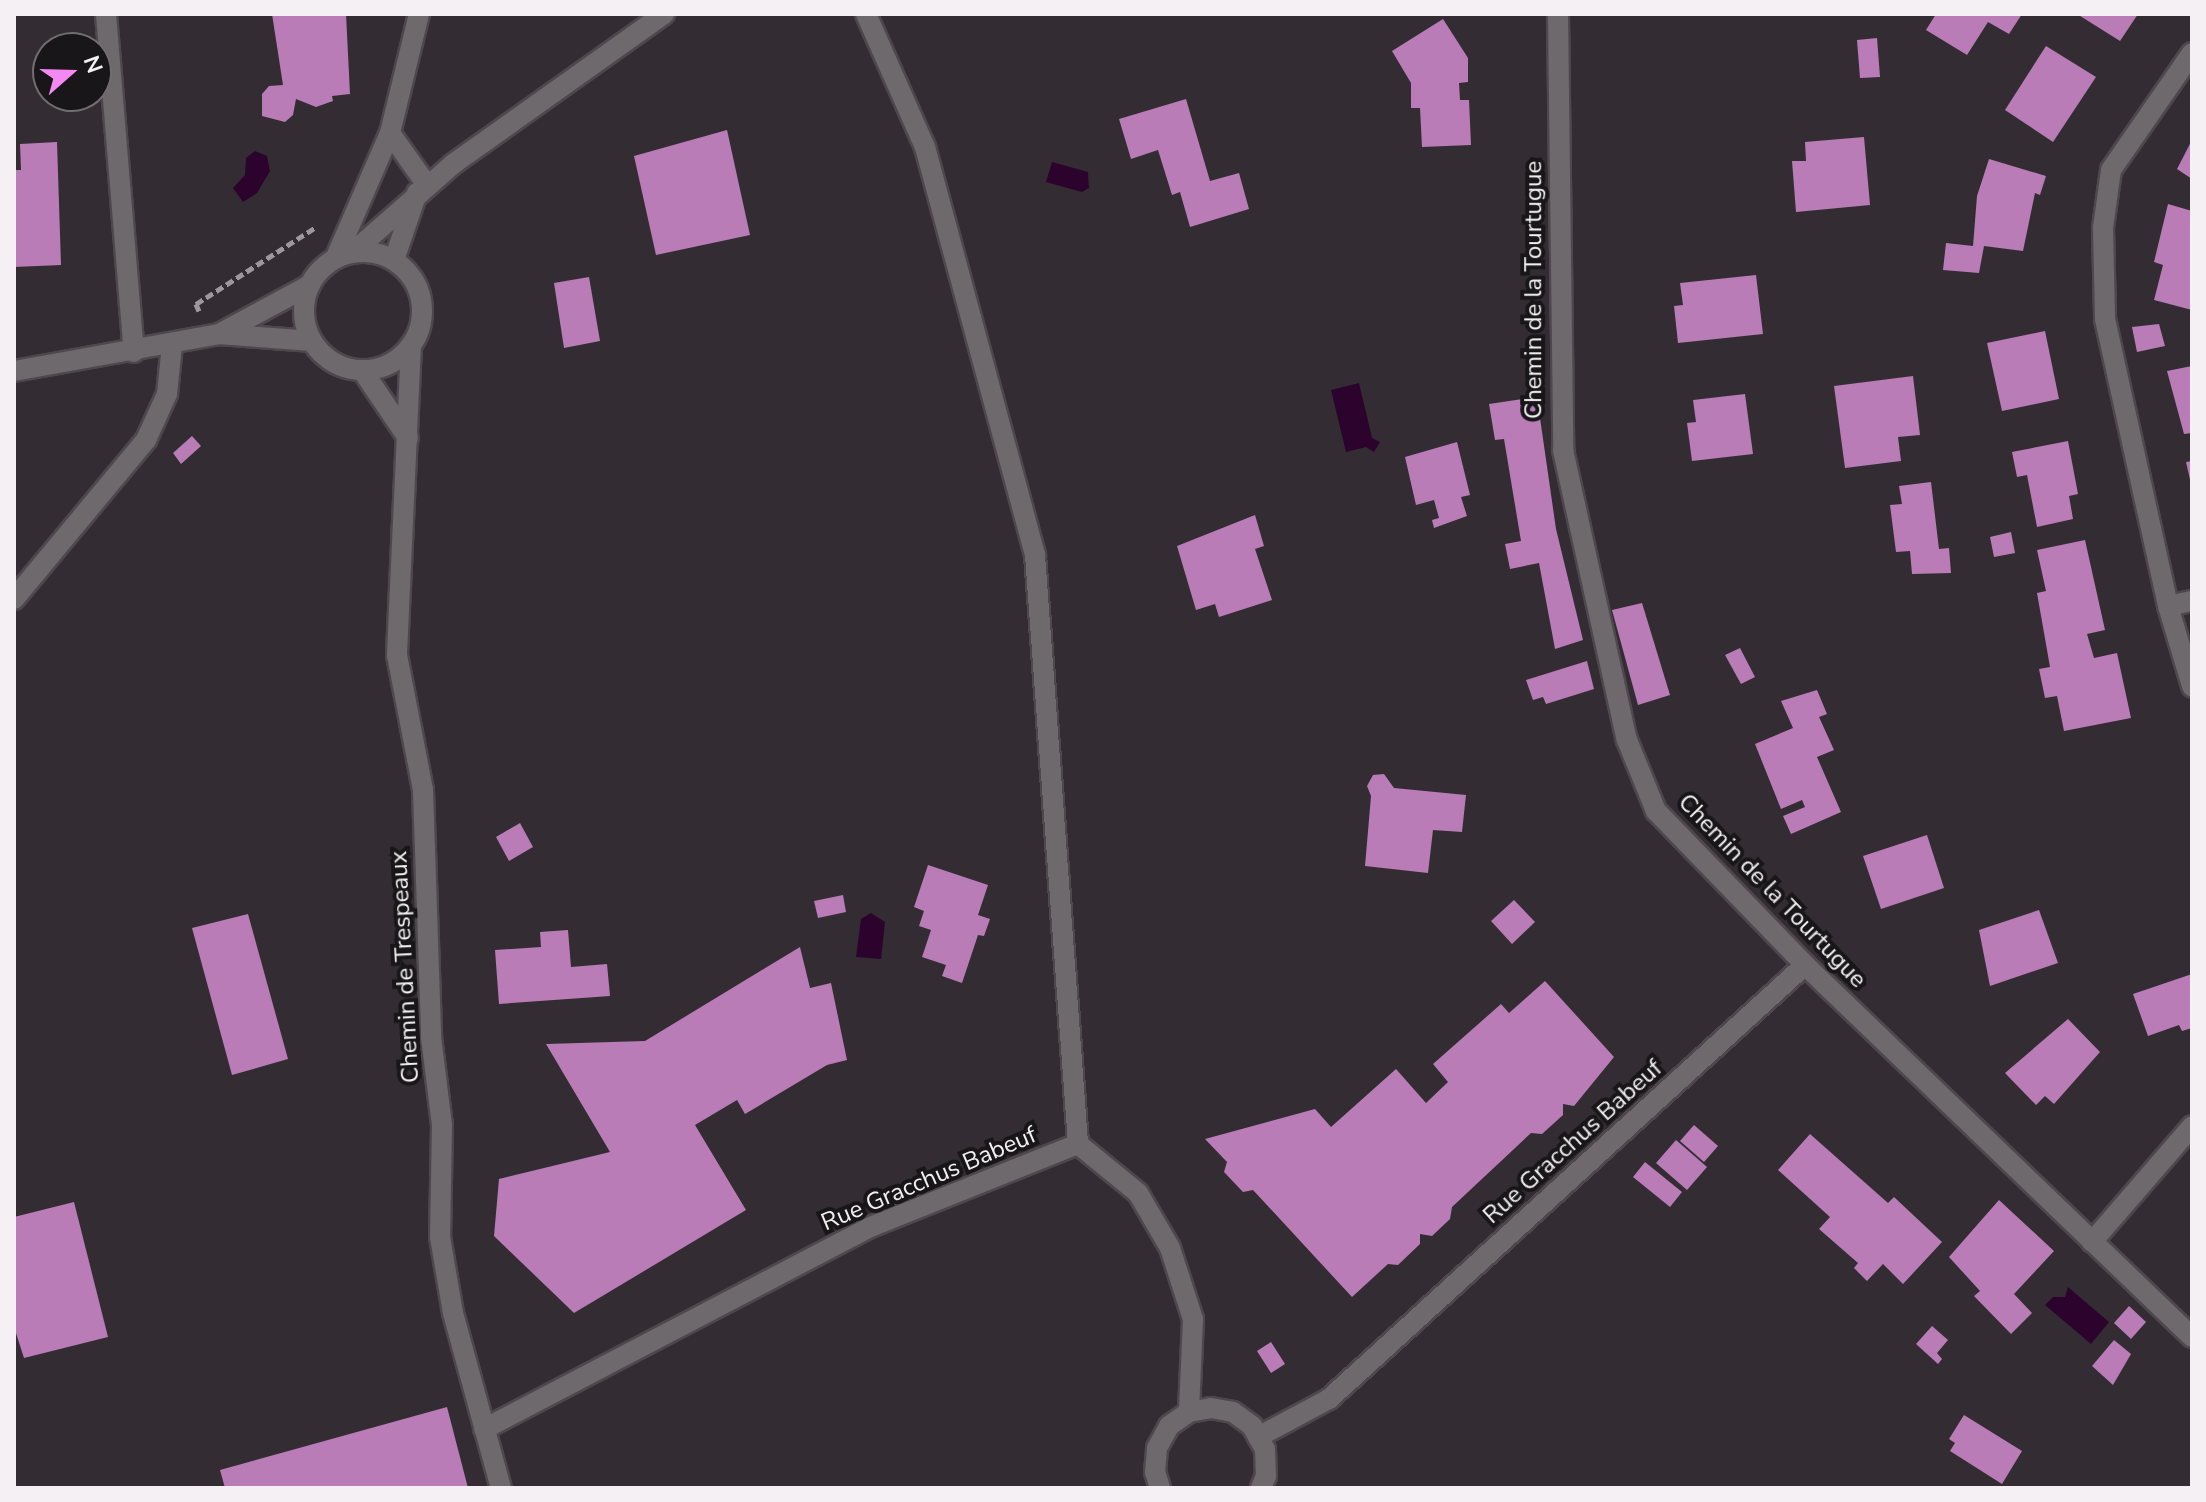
<!DOCTYPE html>
<style>
body{margin:0}
#map{position:relative;width:2206px;height:1502px;overflow:hidden;background:#332d33;font-family:"Nunito Sans",sans-serif}
div>[style]{position:absolute}
[style*='--x']{left:calc(var(--x)*1px);top:calc(var(--y)*1px);width:calc(var(--w)*1px);rotate:calc(var(--a)*1deg)}
.water>*{inset:0;background:#2b032c}
.building>*{inset:0;background:#b97cb7}
.path>*{height:5px;margin-top:-2.5px;transform-origin:0;background:repeating-linear-gradient(90deg,#9c989c 0 8px,transparent 0 12px)}
.roads{filter:drop-shadow(2px 0 #4e484e) drop-shadow(-2px 0 #4e484e) drop-shadow(0 2px #4e484e) drop-shadow(0 -2px #4e484e)}
.pedestrian>*{height:20px;margin:-10px;padding:0 10px;transform-origin:10px;border-radius:10px;background:#6d696c}
.minor>*{height:20px;margin:-10px;padding:0 10px;transform-origin:10px;border-radius:10px;background:#6d696c}
.tertiary>*{height:20px;margin:-10px;padding:0 10px;transform-origin:10px;border-radius:10px;background:#6d696c}
.tertiary>.ring{margin:-10px;padding:0;box-sizing:content-box;background:none;border:20px solid #6d696c;border-radius:50%}
span{translate:-50% -50%;white-space:nowrap;text-align:center;line-height:1.15;-webkit-text-stroke:8px #191619;paint-order:stroke}
.street-label{font-size:24px;color:#f4f0f4}
.frame{position:absolute;inset:0;border:16px solid #f4f0f4;pointer-events:none}
.north{position:absolute;left:32px;top:32px;width:80px;height:80px;box-sizing:border-box;background:#191619;border:2px solid #716d71;border-radius:50%;rotate:70deg;font-size:22px;font-weight:700;line-height:32px;text-align:center;color:#f4f0f4}
.north::after{content:'';display:block;margin:auto;width:28px;height:36px;background:#f389f1;clip-path:polygon(50% 0,100% 100%,50% 72%,0 100%)}
</style>
<div id="map">
<div class="water">
<i style="clip-path:polygon(255px 151px,267px 156px,270px 171px,257px 193px,243px 202px,233px 188px,245px 175px,246px 158px)"></i>
<i style="clip-path:polygon(1052px 162px,1088px 172px,1089px 188px,1082px 192px,1046px 182px)"></i>
<i style="clip-path:polygon(1359px 383px,1372px 438px,1380px 442px,1374px 452px,1366px 447px,1346px 452px,1331px 390px)"></i>
<i style="clip-path:polygon(871px 913px,885px 922px,881px 959px,856px 957px,861px 919px)"></i>
<i style="clip-path:polygon(2068px 1287px,2109px 1322px,2091px 1344px,2045px 1305px,2053px 1297px,2065px 1297px)"></i>
</div>
<div class="building">
<i style="clip-path:polygon(272px 14px,346px 14px,350px 94px,332px 96px,333px 101px,316px 107px,296px 99px,293px 115px,285px 122px,262px 116px,262px 94px,269px 86px,283px 85px)"></i>
<i style="clip-path:polygon(1936px 14px,2022px 14px,2009px 34px,1988px 22px,1967px 55px,1926px 30px)"></i>
<i style="clip-path:polygon(2077px 14px,2138px 14px,2120px 41px)"></i>
<i style="clip-path:polygon(1443px 19px,1468px 58px,1468px 82px,1459px 83px,1460px 100px,1469px 100px,1471px 145px,1422px 147px,1420px 108px,1411px 108px,1411px 83px,1392px 51px)"></i>
<i style="clip-path:polygon(1877px 38px,1880px 77px,1860px 78px,1857px 40px)"></i>
<i style="clip-path:polygon(2046px 46px,2096px 77px,2053px 142px,2005px 110px)"></i>
<i style="clip-path:polygon(1186px 99px,1210px 181px,1239px 173px,1249px 209px,1190px 227px,1180px 192px,1172px 195px,1158px 150px,1131px 159px,1119px 119px)"></i>
<i style="clip-path:polygon(727px 130px,750px 235px,656px 255px,634px 156px)"></i>
<i style="clip-path:polygon(1864px 137px,1870px 205px,1796px 212px,1792px 161px,1806px 161px,1805px 142px)"></i>
<i style="clip-path:polygon(2192px 140px,2192px 179px,2177px 169px)"></i>
<i style="clip-path:polygon(57px 142px,61px 265px,14px 267px,14px 170px,21px 170px,20px 144px)"></i>
<i style="clip-path:polygon(1989px 159px,2046px 176px,2040px 195px,2035px 193px,2023px 251px,1984px 246px,1979px 273px,1943px 270px,1946px 243px,1973px 246px,1977px 196px)"></i>
<i style="clip-path:polygon(2168px 204px,2192px 211px,2192px 310px,2154px 300px,2163px 265px,2154px 262px)"></i>
<i style="clip-path:polygon(1756px 275px,1763px 334px,1678px 343px,1674px 306px,1683px 305px,1680px 283px)"></i>
<i style="clip-path:polygon(589px 277px,600px 341px,564px 348px,554px 283px)"></i>
<i style="clip-path:polygon(2159px 324px,2165px 346px,2137px 352px,2132px 327px)"></i>
<i style="clip-path:polygon(2045px 331px,2059px 399px,2002px 411px,1987px 343px)"></i>
<i style="clip-path:polygon(2192px 366px,2192px 433px,2184px 434px,2167px 371px)"></i>
<i style="clip-path:polygon(1913px 376px,1920px 435px,1898px 437px,1901px 461px,1845px 468px,1834px 386px)"></i>
<i style="clip-path:polygon(1745px 394px,1753px 454px,1692px 461px,1687px 423px,1696px 422px,1693px 400px)"></i>
<i style="clip-path:polygon(1537px 397px,1556px 529px,1583px 640px,1555px 649px,1539px 563px,1510px 569px,1505px 544px,1521px 541px,1504px 439px,1495px 440px,1489px 404px)"></i>
<i style="clip-path:polygon(192px 436px,201px 446px,181px 464px,173px 453px)"></i>
<i style="clip-path:polygon(2068px 441px,2078px 494px,2069px 496px,2073px 519px,2037px 527px,2027px 475px,2017px 477px,2012px 452px)"></i>
<i style="clip-path:polygon(1457px 442px,1470px 495px,1461px 497px,1467px 516px,1434px 528px,1432px 520px,1439px 518px,1434px 500px,1416px 505px,1405px 457px)"></i>
<i style="clip-path:polygon(2192px 461px,2192px 484px,2191px 484px,2186px 462px)"></i>
<i style="clip-path:polygon(1931px 482px,1939px 549px,1949px 548px,1951px 573px,1912px 574px,1910px 551px,1896px 552px,1890px 505px,1902px 504px,1899px 486px)"></i>
<i style="clip-path:polygon(1255px 515px,1264px 546px,1255px 549px,1272px 600px,1219px 617px,1215px 604px,1196px 610px,1177px 546px)"></i>
<i style="clip-path:polygon(2011px 532px,2015px 553px,1994px 557px,1990px 537px)"></i>
<i style="clip-path:polygon(2085px 540px,2105px 630px,2087px 634px,2094px 658px,2117px 653px,2131px 718px,2064px 731px,2057px 696px,2045px 698px,2039px 669px,2050px 667px,2037px 593px,2046px 591px,2037px 550px)"></i>
<i style="clip-path:polygon(1642px 603px,1670px 695px,1638px 705px,1612px 610px)"></i>
<i style="clip-path:polygon(1740px 648px,1755px 677px,1741px 684px,1725px 655px)"></i>
<i style="clip-path:polygon(1587px 661px,1594px 689px,1546px 704px,1543px 697px,1533px 700px,1526px 680px)"></i>
<i style="clip-path:polygon(1817px 690px,1827px 714px,1819px 717px,1834px 750px,1817px 757px,1841px 812px,1791px 834px,1783px 816px,1805px 807px,1802px 800px,1781px 809px,1755px 744px,1793px 728px,1781px 701px)"></i>
<i style="clip-path:polygon(1384px 774px,1394px 788px,1466px 795px,1462px 832px,1433px 830px,1428px 873px,1365px 866px,1371px 796px,1367px 786px,1373px 775px)"></i>
<i style="clip-path:polygon(520px 823px,533px 847px,509px 861px,496px 837px)"></i>
<i style="clip-path:polygon(1927px 835px,1944px 888px,1881px 909px,1863px 856px)"></i>
<i style="clip-path:polygon(928px 865px,988px 885px,978px 915px,990px 919px,984px 936px,978px 935px,962px 983px,942px 976px,946px 965px,922px 957px,931px 930px,919px 926px,924px 911px,914px 907px)"></i>
<i style="clip-path:polygon(843px 895px,846px 912px,818px 918px,814px 901px)"></i>
<i style="clip-path:polygon(1514px 900px,1535px 922px,1512px 944px,1491px 921px)"></i>
<i style="clip-path:polygon(2039px 910px,2058px 963px,1990px 986px,1979px 930px)"></i>
<i style="clip-path:polygon(248px 914px,288px 1059px,232px 1075px,192px 928px)"></i>
<i style="clip-path:polygon(568px 930px,571px 967px,607px 964px,610px 996px,499px 1004px,495px 950px,541px 947px,540px 932px)"></i>
<i style="clip-path:polygon(800px 947px,810px 988px,831px 983px,847px 1060px,827px 1065px,745px 1114px,737px 1100px,695px 1125px,746px 1210px,574px 1313px,494px 1236px,499px 1179px,610px 1152px,546px 1044px,645px 1041px)"></i>
<i style="clip-path:polygon(2192px 974px,2192px 1028px,2182px 1031px,2179px 1025px,2148px 1036px,2133px 994px)"></i>
<i style="clip-path:polygon(1545px 981px,1614px 1057px,1574px 1106px,1563px 1104px,1563px 1115px,1542px 1134px,1531px 1133px,1452px 1207px,1450px 1219px,1432px 1236px,1420px 1234px,1420px 1244px,1398px 1265px,1388px 1264px,1352px 1297px,1253px 1190px,1243px 1192px,1224px 1172px,1227px 1162px,1205px 1139px,1315px 1109px,1331px 1127px,1396px 1069px,1426px 1103px,1448px 1082px,1433px 1064px,1501px 1004px,1509px 1013px)"></i>
<i style="clip-path:polygon(2068px 1019px,2100px 1052px,2054px 1104px,2045px 1096px,2036px 1105px,2005px 1073px)"></i>
<i style="clip-path:polygon(1694px 1125px,1718px 1146px,1704px 1162px,1680px 1141px)"></i>
<i style="clip-path:polygon(1810px 1134px,1888px 1203px,1894px 1197px,1942px 1242px,1903px 1284px,1883px 1264px,1867px 1281px,1854px 1268px,1858px 1263px,1819px 1229px,1830px 1217px,1778px 1170px)"></i>
<i style="clip-path:polygon(1676px 1140px,1707px 1167px,1687px 1190px,1656px 1163px)"></i>
<i style="clip-path:polygon(1645px 1162px,1682px 1192px,1670px 1207px,1633px 1177px)"></i>
<i style="clip-path:polygon(1999px 1200px,2054px 1251px,2014px 1294px,2032px 1313px,2011px 1334px,1974px 1296px,1980px 1291px,1949px 1257px)"></i>
<i style="clip-path:polygon(74px 1202px,108px 1337px,24px 1358px,14px 1327px,14px 1217px)"></i>
<i style="clip-path:polygon(2129px 1306px,2146px 1322px,2131px 1339px,2114px 1323px)"></i>
<i style="clip-path:polygon(1932px 1326px,1948px 1340px,1937px 1353px,1942px 1359px,1938px 1364px,1916px 1344px)"></i>
<i style="clip-path:polygon(2114px 1340px,2131px 1354px,2113px 1385px,2092px 1366px)"></i>
<i style="clip-path:polygon(1271px 1342px,1285px 1364px,1271px 1373px,1257px 1351px)"></i>
<i style="clip-path:polygon(447px 1407px,468px 1488px,225px 1488px,220px 1470px)"></i>
<i style="clip-path:polygon(1964px 1415px,2022px 1451px,2002px 1484px,1950px 1451px,1955px 1443px,1949px 1439px)"></i>
</div>
<div class="path">
<i style="--x:199;--y:311;--w:8;--a:-113"></i>
<i style="--x:196;--y:304;--w:143;--a:-32.7"></i>
</div>
<div class="roads">
<div class="pedestrian">
<i style="--x:866;--y:14;--w:145;--a:66.1"></i>
<i style="--x:925;--y:147;--w:423;--a:74.9"></i>
<i style="--x:1035;--y:555;--w:591;--a:85.82"></i>
</div>
<div class="minor">
<i style="--x:106;--y:14;--w:339;--a:85.3"></i>
<i style="--x:1558;--y:14;--w:436;--a:89.3"></i>
<i style="--x:1563;--y:450;--w:297;--a:77.6"></i>
<i style="--x:1627;--y:740;--w:77;--a:67.8"></i>
<i style="--x:1656;--y:811;--w:214;--a:45.9"></i>
<i style="--x:1805;--y:965;--w:537;--a:43.87"></i>
<i style="--x:2192;--y:53;--w:142;--a:124.7"></i>
<i style="--x:2111;--y:170;--w:59;--a:97.9"></i>
<i style="--x:2103;--y:228;--w:91;--a:88.7"></i>
<i style="--x:2105;--y:319;--w:294;--a:77.6"></i>
<i style="--x:2168;--y:606;--w:84;--a:73.3"></i>
<i style="--x:390;--y:133;--w:64;--a:54.6"></i>
<i style="--x:336;--y:257;--w:135;--a:-66.5"></i>
<i style="--x:390;--y:133;--w:122;--a:-76.3"></i>
<i style="--x:14;--y:599;--w:207;--a:-50.3"></i>
<i style="--x:146;--y:440;--w:51;--a:-65.5"></i>
<i style="--x:167;--y:394;--w:49;--a:-84.2"></i>
<i style="--x:2168;--y:606;--w:25;--a:-12"></i>
<i style="--x:2092;--y:1242;--w:153;--a:-49.2"></i>
<i style="--x:484;--y:1429;--w:433;--a:-27.6"></i>
<i style="--x:868;--y:1228;--w:226;--a:-21.8"></i>
<i style="--x:1078;--y:1144;--w:77;--a:39.2"></i>
<i style="--x:1138;--y:1193;--w:64;--a:59.8"></i>
<i style="--x:1170;--y:1248;--w:75;--a:72.1"></i>
<i style="--x:1193;--y:1319;--w:93;--a:92.5"></i>
<i style="--x:1258;--y:1437;--w:81;--a:-28.2"></i>
<i style="--x:1329;--y:1399;--w:644;--a:-42.36"></i>
<i style="--x:1160;--y:1488;--w:17;--a:-107"></i>
<i style="--x:1155;--y:1472;--w:24;--a:-85"></i>
<i style="--x:1157;--y:1448;--w:25;--a:-61"></i>
<i style="--x:1169;--y:1426;--w:24;--a:-35"></i>
<i style="--x:1189;--y:1412;--w:22;--a:-10"></i>
<i style="--x:1211;--y:1408;--w:22;--a:10"></i>
<i style="--x:1233;--y:1412;--w:24;--a:36"></i>
<i style="--x:1252;--y:1426;--w:26;--a:61"></i>
<i style="--x:1265;--y:1449;--w:27;--a:88"></i>
<i style="--x:1266;--y:1476;--w:13;--a:113"></i>
</div>
<div class="tertiary">
<i style="--x:353;--y:252;--w:133;--a:-41.3"></i>
<i style="--x:453;--y:164;--w:259;--a:-35.4"></i>
<i class="ring" style="left:304px;top:252px;width:98px;height:98px"></i>
<i style="--x:394;--y:260;--w:71;--a:-71.1"></i>
<i style="--x:219;--y:334;--w:103;--a:-28.3"></i>
<i style="--x:411;--y:345;--w:310;--a:92.6"></i>
<i style="--x:397;--y:655;--w:137;--a:79.1"></i>
<i style="--x:423;--y:790;--w:247;--a:88.1"></i>
<i style="--x:431;--y:1037;--w:89;--a:82.9"></i>
<i style="--x:442;--y:1125;--w:112;--a:91"></i>
<i style="--x:440;--y:1237;--w:77;--a:80.3"></i>
<i style="--x:453;--y:1313;--w:181;--a:74.7"></i>
<i style="--x:362;--y:370;--w:82;--a:55.9"></i>
<i style="--x:14;--y:371;--w:208;--a:-10.2"></i>
<i style="--x:219;--y:334;--w:93;--a:4.3"></i>
</div>
</div>
<div class="street-label">
<span style="left:1534px;top:290px;rotate:-90deg">Chemin de la Tourtugue</span>
<span style="left:1772px;top:891px;rotate:46deg">Chemin de la Tourtugue</span>
<span style="left:405px;top:967px;rotate:-93deg">Chemin de Trespeaux</span>
<span style="left:1573px;top:1142px;rotate:-42deg">Rue Gracchus Babeuf</span>
<span style="left:929px;top:1179px;rotate:-23deg">Rue Gracchus Babeuf</span>
</div>
<div class="frame"></div>
<div class="north">N</div>
</div>
